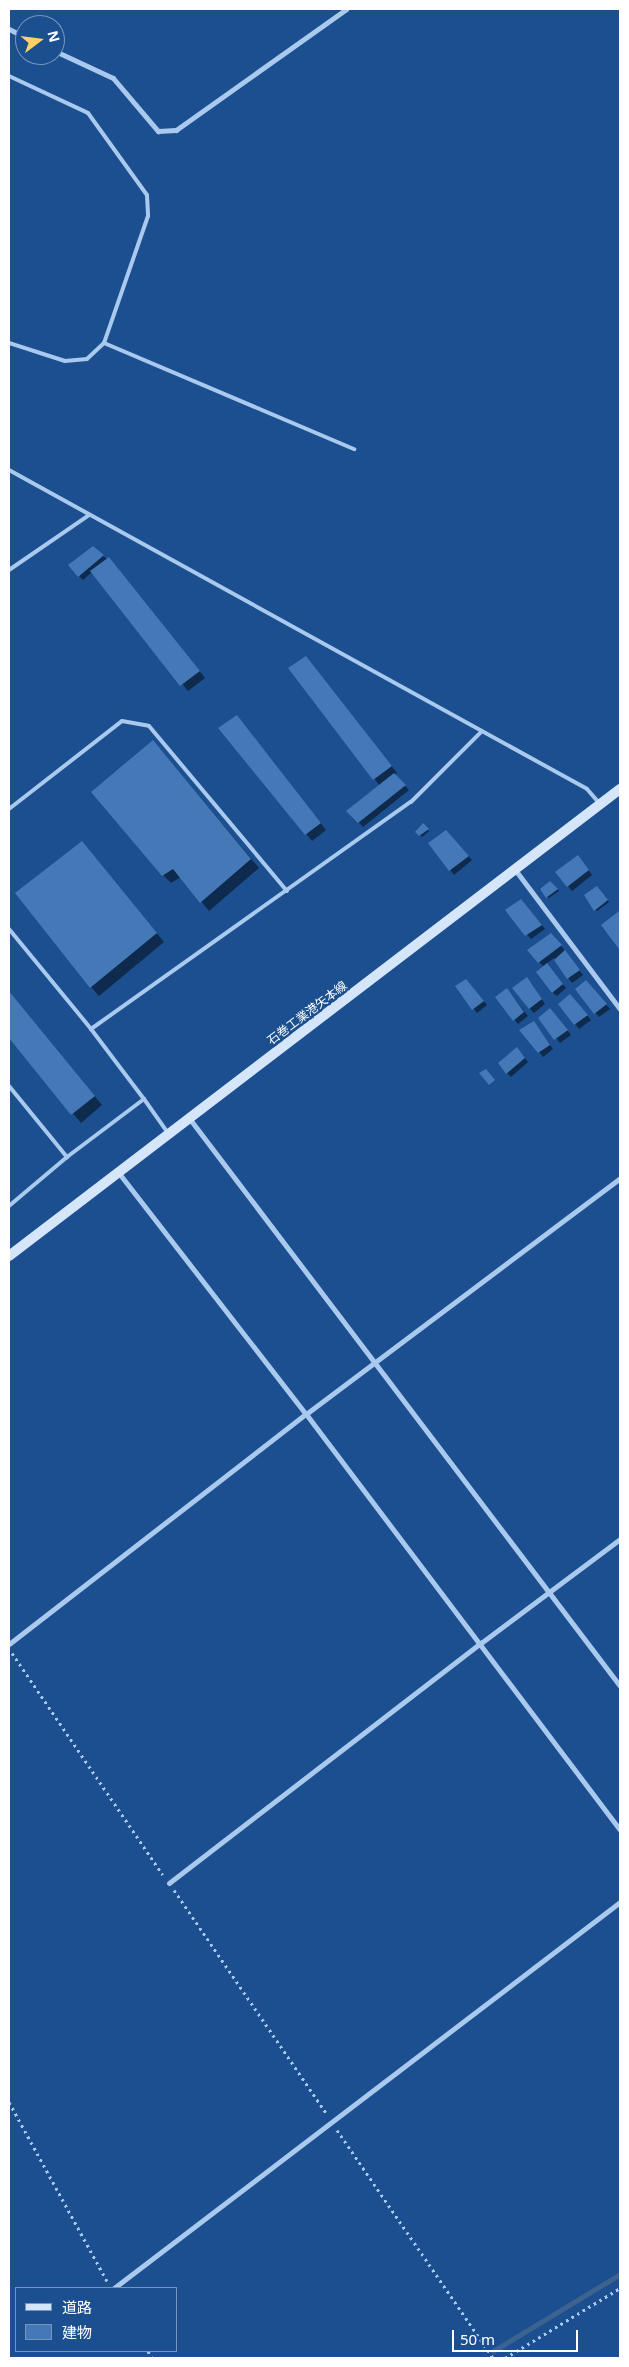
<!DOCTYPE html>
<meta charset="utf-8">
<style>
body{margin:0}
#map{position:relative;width:629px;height:2367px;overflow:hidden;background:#1b4f8f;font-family:"Noto Sans","Noto Sans JP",sans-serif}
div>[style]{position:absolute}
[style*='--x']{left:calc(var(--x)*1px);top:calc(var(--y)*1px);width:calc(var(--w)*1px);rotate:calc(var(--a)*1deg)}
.shadow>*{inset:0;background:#0007}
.stream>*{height:5px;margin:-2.5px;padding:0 2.5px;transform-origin:2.5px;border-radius:2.5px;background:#3c6290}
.building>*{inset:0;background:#4478b7}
.path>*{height:3px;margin-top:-1.5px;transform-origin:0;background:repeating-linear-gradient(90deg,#a9c9ee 0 2.5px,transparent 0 6.5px)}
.lane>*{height:4px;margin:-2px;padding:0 2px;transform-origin:2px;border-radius:2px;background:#a9c9ee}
.street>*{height:5px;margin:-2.5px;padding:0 2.5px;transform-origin:2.5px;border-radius:2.5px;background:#a9c9ee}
.secondary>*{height:10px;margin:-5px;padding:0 5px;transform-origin:5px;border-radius:5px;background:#d6e6fa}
span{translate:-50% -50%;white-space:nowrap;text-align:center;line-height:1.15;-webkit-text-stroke:4.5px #1b4f8f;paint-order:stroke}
.street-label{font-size:12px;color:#fff}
.frame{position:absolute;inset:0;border:10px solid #fff;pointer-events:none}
.legend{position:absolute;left:15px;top:2287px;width:162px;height:65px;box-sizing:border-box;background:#1b4f8f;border:1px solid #7695bc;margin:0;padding:6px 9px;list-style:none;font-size:15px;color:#fff}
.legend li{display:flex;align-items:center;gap:10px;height:25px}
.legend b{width:25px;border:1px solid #7695bc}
.north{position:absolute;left:15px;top:15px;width:50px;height:50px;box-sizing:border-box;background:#1b4f8f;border:1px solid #7695bc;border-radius:50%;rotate:75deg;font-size:14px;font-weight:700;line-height:20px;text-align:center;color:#fff}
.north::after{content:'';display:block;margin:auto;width:18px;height:22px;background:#ffd166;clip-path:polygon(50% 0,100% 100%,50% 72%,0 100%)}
.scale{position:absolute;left:452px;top:2330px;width:126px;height:22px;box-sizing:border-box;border:2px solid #fff;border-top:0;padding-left:6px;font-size:15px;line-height:18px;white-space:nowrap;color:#fff;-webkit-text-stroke:4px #1b4f8f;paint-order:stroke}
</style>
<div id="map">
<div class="shadow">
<i style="clip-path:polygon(103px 556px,115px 565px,205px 678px,188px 691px,92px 572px,83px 580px,79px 576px)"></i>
<i style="clip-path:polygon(306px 657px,397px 773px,394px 775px,409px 790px,363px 827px,348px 811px,380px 786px,290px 669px)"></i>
<i style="clip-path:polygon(243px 723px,326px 830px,312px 841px,220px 729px)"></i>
<i style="clip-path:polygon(161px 750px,259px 868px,209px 911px,181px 877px,171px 883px,163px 875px)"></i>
<i style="clip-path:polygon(423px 825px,429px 831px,422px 837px,417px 832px)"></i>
<i style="clip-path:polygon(450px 836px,472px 860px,454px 875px,430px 843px)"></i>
<i style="clip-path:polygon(82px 843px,164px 942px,99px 996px,91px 987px)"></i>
<i style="clip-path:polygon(582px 861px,592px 875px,572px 891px,557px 872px)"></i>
<i style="clip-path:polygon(550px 882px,559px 891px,549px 898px,547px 897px)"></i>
<i style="clip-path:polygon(599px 889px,609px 902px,597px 911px,595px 910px)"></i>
<i style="clip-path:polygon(525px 905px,545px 929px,531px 939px,507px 911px)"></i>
<i style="clip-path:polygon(618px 912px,620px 914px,620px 948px,603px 925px)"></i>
<i style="clip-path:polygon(555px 938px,583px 975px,572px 983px,554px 958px,546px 964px,566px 988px,557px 996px,552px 992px,544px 967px,529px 951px)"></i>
<i style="clip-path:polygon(531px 983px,545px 1004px,534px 1013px,530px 1009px)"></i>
<i style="clip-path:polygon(470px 985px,487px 1005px,477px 1013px,457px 987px)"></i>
<i style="clip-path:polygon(590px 986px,610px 1009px,599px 1017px,577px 989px)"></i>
<i style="clip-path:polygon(9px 991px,102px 1105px,81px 1123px,9px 1036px)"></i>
<i style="clip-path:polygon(511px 994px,528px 1016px,518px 1024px,497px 997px)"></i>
<i style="clip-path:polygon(574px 1000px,591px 1020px,579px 1029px,560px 1004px)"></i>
<i style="clip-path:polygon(554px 1014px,571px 1035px,560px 1043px,540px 1018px)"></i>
<i style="clip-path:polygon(537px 1027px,553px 1049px,543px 1057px,521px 1030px)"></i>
<i style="clip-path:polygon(521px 1053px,528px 1062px,511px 1077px,507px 1073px)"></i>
</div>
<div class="stream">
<i style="--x:493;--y:2351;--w:149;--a:-31.2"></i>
</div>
<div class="building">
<i style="clip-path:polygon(93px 546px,104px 555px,78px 577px,68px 565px)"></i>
<i style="clip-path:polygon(109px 557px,200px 671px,180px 686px,90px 571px)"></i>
<i style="clip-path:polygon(306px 656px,392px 766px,373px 780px,288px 668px)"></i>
<i style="clip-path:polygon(237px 715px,321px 823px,305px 835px,218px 728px)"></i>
<i style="clip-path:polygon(153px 740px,251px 859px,200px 903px,173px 869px,162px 876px,91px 792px)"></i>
<i style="clip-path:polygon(394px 773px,406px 785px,358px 823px,346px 811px)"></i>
<i style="clip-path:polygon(423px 823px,429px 829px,419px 836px,415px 832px)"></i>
<i style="clip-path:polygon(446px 830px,469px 856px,449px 871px,428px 843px)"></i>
<i style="clip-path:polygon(82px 841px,157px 933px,90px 988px,15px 893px)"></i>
<i style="clip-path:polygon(578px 855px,589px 870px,567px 887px,555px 872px)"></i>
<i style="clip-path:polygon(550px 881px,558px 889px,546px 898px,540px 889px)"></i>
<i style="clip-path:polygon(597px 886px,608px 900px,594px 911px,584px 895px)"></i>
<i style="clip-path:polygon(521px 899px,542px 925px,525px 936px,505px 910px)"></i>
<i style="clip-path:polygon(619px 911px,620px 947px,619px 949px,601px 925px)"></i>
<i style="clip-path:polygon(551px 933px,562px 945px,538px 963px,527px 950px)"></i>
<i style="clip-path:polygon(565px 950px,580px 970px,567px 979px,554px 960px)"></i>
<i style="clip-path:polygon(547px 963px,563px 984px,552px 993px,536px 972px)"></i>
<i style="clip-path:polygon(527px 977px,542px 999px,529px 1009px,512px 988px)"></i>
<i style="clip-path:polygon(466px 979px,484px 1001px,472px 1010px,455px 986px)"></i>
<i style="clip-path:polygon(586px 980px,607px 1004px,594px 1014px,575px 989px)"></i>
<i style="clip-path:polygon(507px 988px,524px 1012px,513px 1021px,495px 997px)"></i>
<i style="clip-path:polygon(9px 991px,95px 1096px,71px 1115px,9px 1038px)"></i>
<i style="clip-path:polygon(570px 994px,588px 1015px,574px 1025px,558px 1004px)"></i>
<i style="clip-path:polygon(550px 1008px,568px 1030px,554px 1040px,538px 1018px)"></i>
<i style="clip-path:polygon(534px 1021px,550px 1045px,538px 1053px,519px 1030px)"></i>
<i style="clip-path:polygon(517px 1047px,525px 1058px,506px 1074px,498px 1063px)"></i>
<i style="clip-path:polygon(486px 1069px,495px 1080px,489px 1085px,479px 1073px)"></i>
</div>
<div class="path">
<i style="--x:12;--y:1653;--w:268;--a:55.8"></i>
<i style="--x:174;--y:1890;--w:271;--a:55.7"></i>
<i style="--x:9;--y:2102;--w:204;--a:61.3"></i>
<i style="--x:337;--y:2130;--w:276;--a:55.6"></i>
<i style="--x:148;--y:2351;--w:8;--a:60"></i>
<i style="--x:505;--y:2358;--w:135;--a:-31.3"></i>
</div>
<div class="lane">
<i style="--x:9;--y:76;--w:87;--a:25.1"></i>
<i style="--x:88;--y:113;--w:101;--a:54.3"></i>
<i style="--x:147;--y:195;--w:21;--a:87"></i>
<i style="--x:148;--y:216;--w:134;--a:109.1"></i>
<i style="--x:104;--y:343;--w:23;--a:137"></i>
<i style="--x:87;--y:359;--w:22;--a:175"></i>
<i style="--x:65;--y:361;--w:59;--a:-162.2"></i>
<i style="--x:104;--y:343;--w:272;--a:23"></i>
<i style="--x:9;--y:470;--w:660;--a:28.89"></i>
<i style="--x:587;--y:789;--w:18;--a:49"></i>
<i style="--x:9;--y:570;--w:97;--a:-34.5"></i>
<i style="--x:9;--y:809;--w:143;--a:-37.9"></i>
<i style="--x:122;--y:721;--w:27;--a:10"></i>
<i style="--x:149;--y:726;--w:215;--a:50.1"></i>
<i style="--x:9;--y:929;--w:129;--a:50.6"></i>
<i style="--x:91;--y:1029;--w:88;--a:52.9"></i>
<i style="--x:144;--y:1099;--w:96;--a:143"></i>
<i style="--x:67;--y:1157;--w:76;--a:139.8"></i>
<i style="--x:91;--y:1029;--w:392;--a:-35.4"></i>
<i style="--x:411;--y:802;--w:100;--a:-45"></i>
<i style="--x:9;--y:1086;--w:92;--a:50.8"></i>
<i style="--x:144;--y:1099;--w:42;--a:54.8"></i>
</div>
<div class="street">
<i style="--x:9;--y:29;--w:18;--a:27"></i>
<i style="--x:55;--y:51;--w:64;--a:25"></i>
<i style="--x:113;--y:78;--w:70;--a:49.7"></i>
<i style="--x:158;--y:131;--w:18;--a:-3"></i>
<i style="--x:176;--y:130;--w:209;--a:-35.4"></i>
<i style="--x:516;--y:871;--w:173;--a:53"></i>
<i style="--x:189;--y:1118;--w:713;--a:52.81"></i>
<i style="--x:118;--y:1172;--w:306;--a:52.2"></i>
<i style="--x:306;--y:1414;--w:521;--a:52.95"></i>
<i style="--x:9;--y:1644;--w:376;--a:-37.8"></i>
<i style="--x:306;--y:1414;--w:393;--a:-36.9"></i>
<i style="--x:169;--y:1883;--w:394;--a:-37.6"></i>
<i style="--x:481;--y:1643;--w:174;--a:-36.8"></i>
<i style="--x:114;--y:2288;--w:636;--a:-37.34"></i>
</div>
<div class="secondary">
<i style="--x:9;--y:1256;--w:769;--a:-37.39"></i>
</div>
<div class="street-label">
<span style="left:307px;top:1013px;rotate:-37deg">石巻工業港矢本線</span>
</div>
<div class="frame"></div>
<ul class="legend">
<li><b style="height:6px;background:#d6e6fa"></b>道路</li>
<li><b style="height:14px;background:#4478b7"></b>建物</li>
</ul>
<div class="north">N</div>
<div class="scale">50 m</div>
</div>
